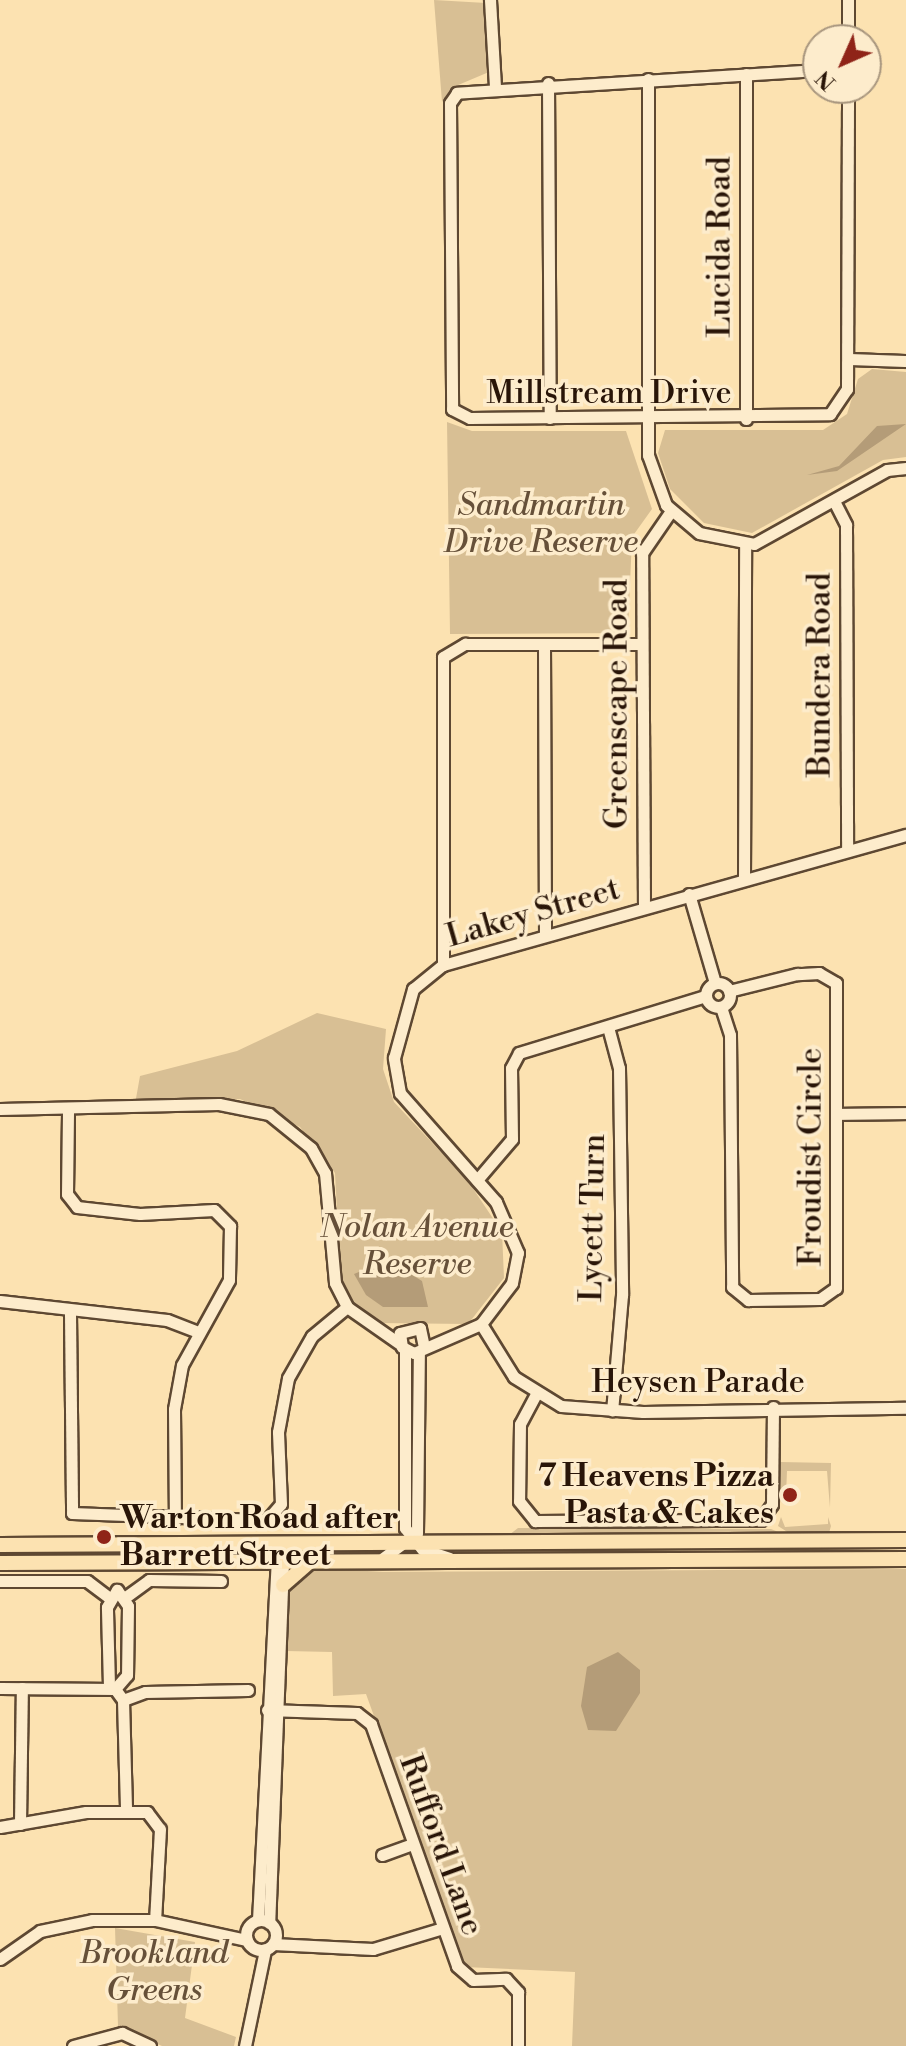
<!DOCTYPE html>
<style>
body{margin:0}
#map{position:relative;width:906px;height:2046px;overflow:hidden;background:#fce2b1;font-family:"Libre Bodoni",serif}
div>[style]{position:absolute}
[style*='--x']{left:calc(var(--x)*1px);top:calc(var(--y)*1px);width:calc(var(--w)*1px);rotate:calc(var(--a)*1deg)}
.green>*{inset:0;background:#d8bf94}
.water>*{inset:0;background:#b49c78}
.roads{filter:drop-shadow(2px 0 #5e4832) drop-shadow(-2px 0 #5e4832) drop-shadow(0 2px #5e4832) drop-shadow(0 -2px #5e4832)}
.minor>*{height:11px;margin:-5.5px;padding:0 5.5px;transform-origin:5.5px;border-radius:5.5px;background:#fdeccc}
.minor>.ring{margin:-5.5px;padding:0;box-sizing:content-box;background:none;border:11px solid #fdeccc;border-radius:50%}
.major>*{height:14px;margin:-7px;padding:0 7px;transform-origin:7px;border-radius:7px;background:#fce2b1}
.dots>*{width:22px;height:22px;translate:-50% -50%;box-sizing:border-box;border:4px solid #fdeccc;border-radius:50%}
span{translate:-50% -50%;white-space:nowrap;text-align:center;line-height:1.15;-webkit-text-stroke:7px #fdeccc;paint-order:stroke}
.street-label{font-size:32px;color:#291508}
.park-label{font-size:32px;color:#665039;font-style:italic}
.poi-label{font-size:32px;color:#291508;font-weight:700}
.right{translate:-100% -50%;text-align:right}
.left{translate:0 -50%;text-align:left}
.north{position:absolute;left:802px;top:24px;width:80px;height:80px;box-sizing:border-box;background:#fdeccc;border:2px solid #a8967e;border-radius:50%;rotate:225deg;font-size:22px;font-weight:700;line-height:32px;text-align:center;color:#291508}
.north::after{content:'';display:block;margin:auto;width:28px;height:36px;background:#8f2418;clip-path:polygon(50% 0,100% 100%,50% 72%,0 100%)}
</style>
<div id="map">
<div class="green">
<i style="clip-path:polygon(434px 0,486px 3px,489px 72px,451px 88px,442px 102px)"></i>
<i style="clip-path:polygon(872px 369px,906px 372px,906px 457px,883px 460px,752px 533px,704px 523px,670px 489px,658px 453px,665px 430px,823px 430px,847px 414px,858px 379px)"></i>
<i style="clip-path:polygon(447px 422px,472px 431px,626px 431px,652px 509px,632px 537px,628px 633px,450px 634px)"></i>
<i style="clip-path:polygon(317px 1013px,386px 1029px,383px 1069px,394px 1102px,468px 1181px,502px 1232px,504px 1278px,468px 1324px,377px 1323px,357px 1310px,341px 1286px,335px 1173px,300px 1127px,240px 1099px,135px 1104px,140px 1076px,237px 1051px)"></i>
<i style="clip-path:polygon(780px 1462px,831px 1463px,830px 1508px,827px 1471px,787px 1471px,786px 1495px,780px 1496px)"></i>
<i style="clip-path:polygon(781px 1517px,785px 1527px,828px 1524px,828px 1517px,831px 1526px,829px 1533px,789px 1533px,778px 1526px)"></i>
<i style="clip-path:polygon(518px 1528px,771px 1529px,788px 1536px,509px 1535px)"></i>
<i style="clip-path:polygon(495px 1564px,367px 1572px,906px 1569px,906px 2046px,572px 2046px,575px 1972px,465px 1967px,366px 1694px,333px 1696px,332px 1652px,286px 1651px,288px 1587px,319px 1567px)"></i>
<i style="clip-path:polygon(115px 1928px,195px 1942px,185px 2018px,236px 2037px,234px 2046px,162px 2046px,118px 2026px)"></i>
</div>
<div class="water">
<i style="clip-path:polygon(906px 424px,837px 471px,807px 475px,839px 466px,877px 426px)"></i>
<i style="clip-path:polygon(388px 1260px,422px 1281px,428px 1307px,383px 1307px,366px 1295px,354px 1274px)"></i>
<i style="clip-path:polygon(618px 1652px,640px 1670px,640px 1693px,616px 1731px,588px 1730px,581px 1706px,587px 1667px)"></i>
</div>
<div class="roads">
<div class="minor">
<i style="--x:490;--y:0;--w:86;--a:86.7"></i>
<i style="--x:848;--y:40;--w:40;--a:-90"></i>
<i style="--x:818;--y:70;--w:362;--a:176.4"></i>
<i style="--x:457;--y:93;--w:12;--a:125"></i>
<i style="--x:450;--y:103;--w:306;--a:89.6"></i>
<i style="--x:452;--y:409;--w:20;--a:27"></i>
<i style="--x:470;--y:418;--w:360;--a:-0.6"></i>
<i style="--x:830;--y:414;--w:30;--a:-56"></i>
<i style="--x:847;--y:389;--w:301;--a:-89.8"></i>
<i style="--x:648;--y:79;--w:376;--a:90"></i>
<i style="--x:648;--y:455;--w:53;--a:70.2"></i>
<i style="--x:666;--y:505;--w:43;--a:40.3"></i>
<i style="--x:699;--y:533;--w:56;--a:11.3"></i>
<i style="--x:754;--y:544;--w:152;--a:-29.1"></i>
<i style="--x:887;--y:470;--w:19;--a:-6"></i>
<i style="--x:548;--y:83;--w:335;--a:89.7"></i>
<i style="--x:848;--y:359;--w:58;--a:2"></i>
<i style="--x:746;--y:419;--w:345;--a:-90"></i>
<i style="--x:834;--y:501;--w:27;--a:63"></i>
<i style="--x:846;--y:525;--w:326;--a:89.8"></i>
<i style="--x:544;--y:644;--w:290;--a:89.8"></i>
<i style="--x:744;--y:878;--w:334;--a:-89.8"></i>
<i style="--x:689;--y:894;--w:93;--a:73.7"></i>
<i style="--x:644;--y:907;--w:354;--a:-90.3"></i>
<i style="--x:642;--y:553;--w:51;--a:-55.4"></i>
<i style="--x:443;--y:965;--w:308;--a:-90"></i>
<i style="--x:443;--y:657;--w:26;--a:-31"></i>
<i style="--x:465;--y:644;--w:177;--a:0"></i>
<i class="ring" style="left:706px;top:983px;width:13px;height:13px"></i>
<i style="--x:721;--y:1007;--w:29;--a:72"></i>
<i style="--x:730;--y:1035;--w:252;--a:89.5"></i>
<i style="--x:732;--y:1287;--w:21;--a:39"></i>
<i style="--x:748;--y:1300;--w:72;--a:-0.8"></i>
<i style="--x:820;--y:1299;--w:19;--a:-35"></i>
<i style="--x:836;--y:1288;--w:305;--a:-90"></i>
<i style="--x:836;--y:983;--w:20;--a:-150"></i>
<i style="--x:819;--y:973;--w:22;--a:177"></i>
<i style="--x:797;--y:974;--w:70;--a:166"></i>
<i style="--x:608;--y:1027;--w:42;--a:75"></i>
<i style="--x:619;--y:1068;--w:227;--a:89.2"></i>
<i style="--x:622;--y:1295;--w:116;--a:94.9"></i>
<i style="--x:0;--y:1109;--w:219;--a:-1.3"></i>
<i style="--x:219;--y:1104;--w:51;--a:11.3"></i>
<i style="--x:269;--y:1114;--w:54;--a:39"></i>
<i style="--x:311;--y:1148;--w:29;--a:61"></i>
<i style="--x:325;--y:1173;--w:110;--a:84.8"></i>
<i style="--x:335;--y:1283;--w:27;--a:63"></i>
<i style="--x:347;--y:1307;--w:65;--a:34.9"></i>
<i style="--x:68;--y:1113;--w:81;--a:90.7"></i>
<i style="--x:67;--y:1194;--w:16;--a:52"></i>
<i style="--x:77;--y:1207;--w:63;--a:6.3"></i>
<i style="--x:140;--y:1214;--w:74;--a:-3.1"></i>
<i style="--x:214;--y:1210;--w:23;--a:45"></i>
<i style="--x:230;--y:1226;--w:54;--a:91.1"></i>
<i style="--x:229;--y:1280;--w:97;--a:118.9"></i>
<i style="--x:182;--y:1365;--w:45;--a:100.3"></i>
<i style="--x:174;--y:1409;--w:110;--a:89.5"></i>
<i style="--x:837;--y:1114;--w:69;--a:-0.8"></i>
<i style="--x:477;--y:1180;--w:54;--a:-49.5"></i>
<i style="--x:512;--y:1139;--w:71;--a:-90.8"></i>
<i style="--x:511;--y:1068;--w:17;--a:-62"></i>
<i style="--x:519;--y:1053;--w:195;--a:-17"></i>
<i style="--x:0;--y:1301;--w:168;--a:6.5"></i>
<i style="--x:167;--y:1320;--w:33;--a:21"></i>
<i style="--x:70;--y:1314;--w:199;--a:89.4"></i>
<i style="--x:72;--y:1513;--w:195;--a:2.1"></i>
<i style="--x:267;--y:1520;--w:21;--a:-49"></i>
<i style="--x:281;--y:1504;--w:72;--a:-92.4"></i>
<i style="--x:278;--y:1432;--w:55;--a:-79.5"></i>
<i style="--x:288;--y:1378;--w:48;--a:-60.3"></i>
<i style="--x:312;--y:1336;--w:45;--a:-39.6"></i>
<i style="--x:481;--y:1324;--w:62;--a:58.1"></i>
<i style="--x:514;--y:1377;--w:55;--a:31.7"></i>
<i style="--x:561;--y:1406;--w:82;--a:4.2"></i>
<i style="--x:643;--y:1412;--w:263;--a:-0.9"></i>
<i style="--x:424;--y:1347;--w:19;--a:-102"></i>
<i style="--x:420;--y:1328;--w:21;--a:166"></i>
<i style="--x:400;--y:1333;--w:14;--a:82"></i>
<i style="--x:402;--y:1347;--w:13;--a:27"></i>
<i style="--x:414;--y:1353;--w:73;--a:-23.4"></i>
<i style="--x:481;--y:1324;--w:51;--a:-52.9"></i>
<i style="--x:512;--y:1283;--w:31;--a:-79"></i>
<i style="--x:518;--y:1253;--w:56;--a:-113.3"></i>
<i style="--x:496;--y:1202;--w:145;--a:-131.4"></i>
<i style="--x:400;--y:1093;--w:36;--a:-100"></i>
<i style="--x:394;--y:1058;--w:72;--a:-74.6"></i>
<i style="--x:413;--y:989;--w:38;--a:-39"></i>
<i style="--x:443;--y:965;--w:481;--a:-15.7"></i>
<i style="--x:405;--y:1351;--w:177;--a:90"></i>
<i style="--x:405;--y:1528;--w:27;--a:51"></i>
<i style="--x:422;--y:1549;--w:29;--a:18"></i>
<i style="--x:536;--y:1394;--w:34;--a:118"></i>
<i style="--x:520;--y:1424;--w:77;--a:90.7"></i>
<i style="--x:519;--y:1501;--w:26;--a:51"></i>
<i style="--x:535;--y:1521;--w:226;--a:-0.3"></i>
<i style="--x:761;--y:1520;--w:19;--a:-55"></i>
<i style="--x:772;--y:1504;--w:97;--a:-89.4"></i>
<i style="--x:260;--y:1545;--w:29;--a:38"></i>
<i style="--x:283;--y:1563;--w:360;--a:92.2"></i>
<i style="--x:383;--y:1558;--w:42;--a:-36.3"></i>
<i style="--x:417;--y:1533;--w:181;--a:-89.4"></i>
<i style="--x:0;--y:1581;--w:87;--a:0"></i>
<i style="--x:87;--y:1581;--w:26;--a:37"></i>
<i style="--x:127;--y:1596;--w:27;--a:-36"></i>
<i style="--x:149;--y:1580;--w:72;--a:0.8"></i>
<i style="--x:109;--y:1686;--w:79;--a:-91.5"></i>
<i style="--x:107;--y:1607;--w:20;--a:-60"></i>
<i style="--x:117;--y:1590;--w:19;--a:55"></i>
<i style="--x:128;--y:1606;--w:69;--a:90.8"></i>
<i style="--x:127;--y:1675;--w:18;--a:131"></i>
<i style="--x:0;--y:1688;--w:115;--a:0.5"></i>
<i style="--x:115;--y:1689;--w:14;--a:54"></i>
<i style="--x:123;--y:1700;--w:109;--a:88.4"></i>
<i style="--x:123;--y:1700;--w:23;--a:-20"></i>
<i style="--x:145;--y:1692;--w:103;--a:-1.1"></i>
<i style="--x:267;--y:1710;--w:90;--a:1.9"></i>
<i style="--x:357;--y:1713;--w:18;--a:38"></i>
<i style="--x:371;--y:1724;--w:257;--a:70.4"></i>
<i style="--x:457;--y:1966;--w:21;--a:41"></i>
<i style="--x:473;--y:1980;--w:33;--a:-2"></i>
<i style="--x:506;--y:1979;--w:18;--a:47"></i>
<i style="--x:518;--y:1992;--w:54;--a:90"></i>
<i style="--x:20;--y:1824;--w:136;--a:-89.2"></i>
<i style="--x:0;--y:1827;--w:87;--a:-9.9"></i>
<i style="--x:86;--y:1812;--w:61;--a:0"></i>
<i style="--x:147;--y:1812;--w:21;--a:53"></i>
<i style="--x:160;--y:1829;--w:91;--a:93.1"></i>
<i style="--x:382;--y:1855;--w:32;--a:-20"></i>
<i style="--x:258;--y:1920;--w:361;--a:-87"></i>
<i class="ring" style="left:246px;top:1920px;width:19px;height:19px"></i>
<i style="--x:273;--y:1944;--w:100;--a:2.9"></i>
<i style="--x:373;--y:1949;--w:73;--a:-16.7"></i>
<i style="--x:0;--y:1959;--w:49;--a:-35"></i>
<i style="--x:40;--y:1931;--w:53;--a:-11.9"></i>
<i style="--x:92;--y:1920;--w:63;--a:0"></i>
<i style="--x:155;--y:1920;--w:94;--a:12.3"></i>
<i style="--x:73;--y:2046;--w:51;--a:-14.9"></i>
<i style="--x:122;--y:2033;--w:31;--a:25"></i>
<i style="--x:245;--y:2046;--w:98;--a:-78.2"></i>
</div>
<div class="major">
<i style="--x:0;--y:1545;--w:906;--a:-0.32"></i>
<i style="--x:0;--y:1563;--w:906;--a:-0.25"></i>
<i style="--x:283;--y:1585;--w:41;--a:-41.1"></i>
</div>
</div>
<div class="dots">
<i style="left:790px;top:1495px;background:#8f2418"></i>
<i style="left:104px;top:1537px;background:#8f2418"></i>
</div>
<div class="street-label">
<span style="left:720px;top:247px;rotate:-90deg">Lucida Road</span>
<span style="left:609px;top:393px">Millstream Drive</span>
<span style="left:820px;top:675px;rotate:-90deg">Bundera Road</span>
<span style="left:617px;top:704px;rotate:-90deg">Greenscape Road</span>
<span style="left:533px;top:913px;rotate:-16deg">Lakey Street</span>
<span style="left:811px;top:1157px;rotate:-90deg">Froudist Circle</span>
<span style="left:593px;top:1218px;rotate:-89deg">Lycett Turn</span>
<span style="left:698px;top:1382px">Heysen Parade</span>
<span style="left:441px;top:1845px;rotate:70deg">Rufford Lane</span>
</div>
<div class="park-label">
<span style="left:541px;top:524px">Sandmartin<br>Drive Reserve</span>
<span style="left:417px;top:1246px">Nolan Avenue<br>Reserve</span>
<span style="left:154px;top:1972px">Brookland<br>Greens</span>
</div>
<div class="poi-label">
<span class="right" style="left:774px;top:1495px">7 Heavens Pizza<br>Pasta &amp; Cakes</span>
<span class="left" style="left:120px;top:1537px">Warton Road after<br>Barrett Street</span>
</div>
<div class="north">N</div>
</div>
